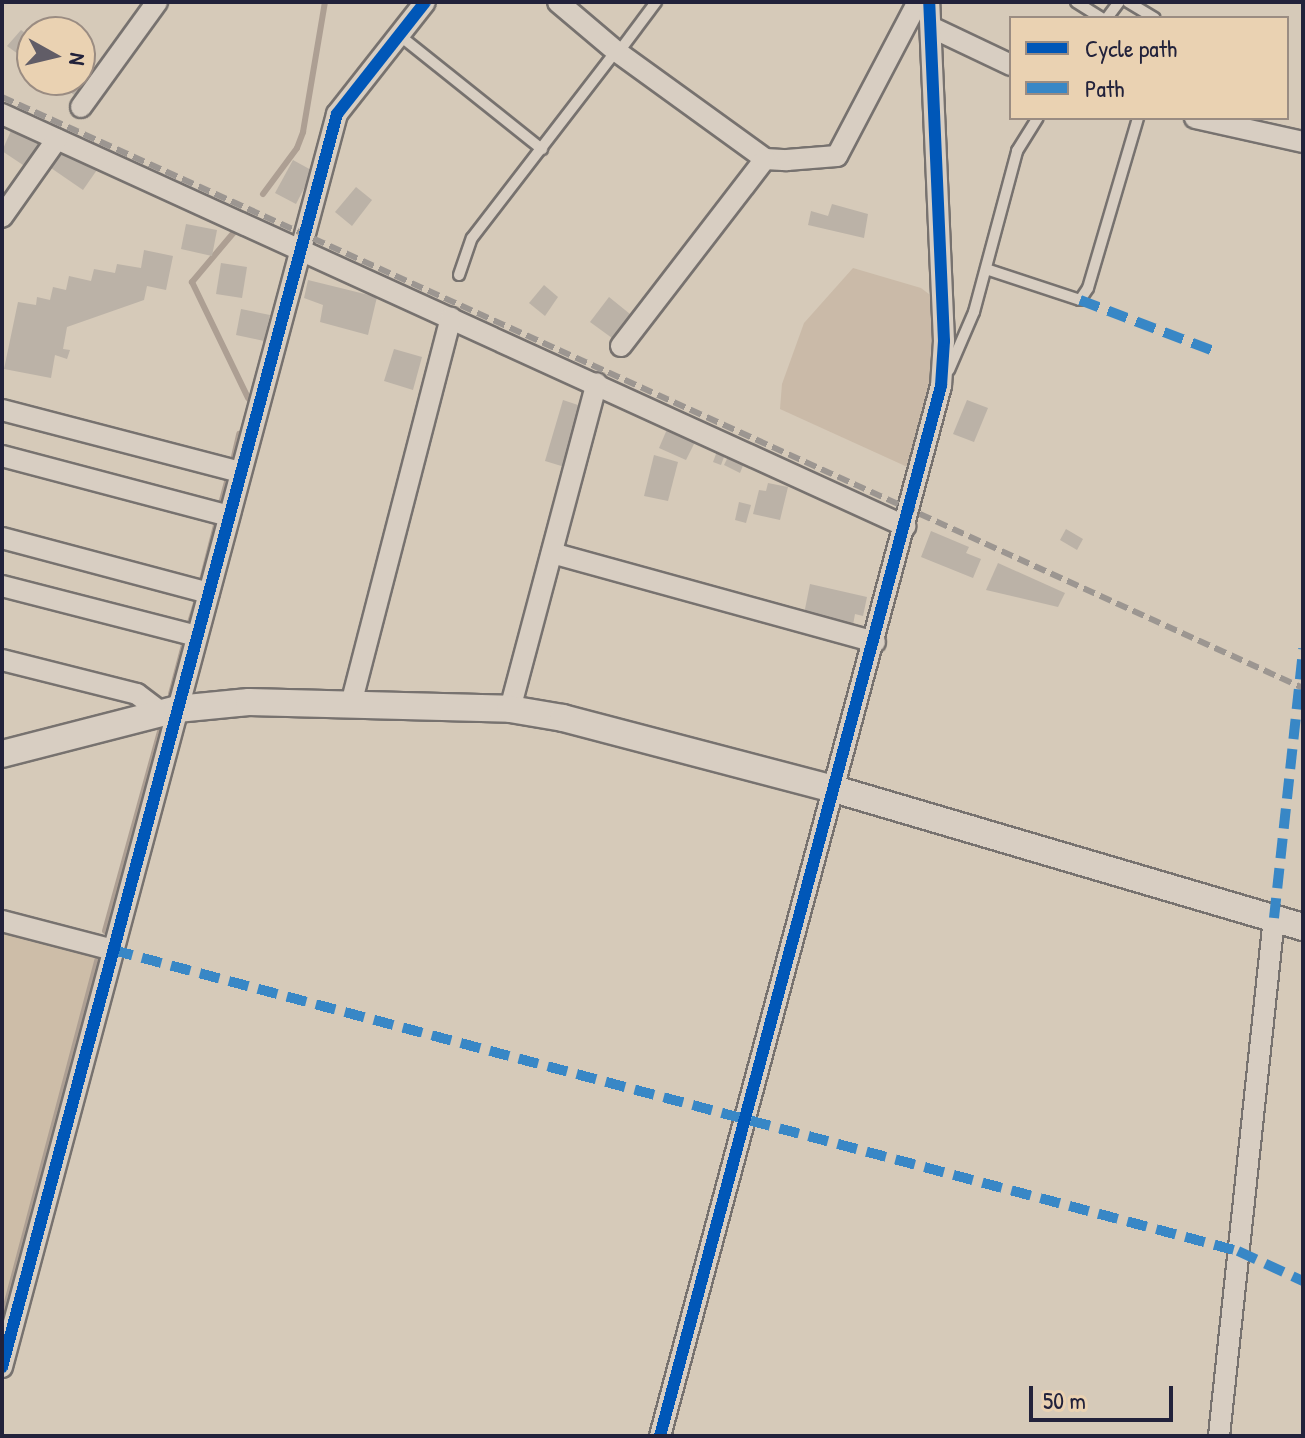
<!DOCTYPE html>
<style>
body{margin:0}
#map{position:relative;width:1305px;height:1438px;overflow:hidden;background:#d6cab9;font-family:"Patrick Hand",sans-serif}
div>[style]{position:absolute}
[style*='--x']{left:calc(var(--x)*1px);top:calc(var(--y)*1px);width:calc(var(--w)*1px);rotate:calc(var(--a)*1deg)}
.built>*{inset:0;background:#cdbda8}
.green>*{inset:0;background:#cabaa8}
.stream>*{height:6px;margin:-3px;padding:0 3px;transform-origin:3px;border-radius:3px;background:#ad9f93}
.building>*{inset:0;background:#bbb2a7}
.roads{filter:drop-shadow(2px 0 #77726f) drop-shadow(-2px 0 #77726f) drop-shadow(0 2px #77726f) drop-shadow(0 -2px #77726f)}
.service>*{height:10px;margin:-5px;padding:0 5px;transform-origin:5px;border-radius:5px;background:#d8cec2}
.minor>*{height:20px;margin:-10px;padding:0 10px;transform-origin:10px;border-radius:10px;background:#d8cec2}
.tertiary>*{height:26px;margin:-13px;padding:0 13px;transform-origin:13px;border-radius:13px;background:#d8cec2}
.rail>*{height:6px;margin-top:-3px;transform-origin:0;background:repeating-linear-gradient(90deg,#9c9691 0 12px,transparent 0 18px)}
.quiet>*{height:10px;margin-top:-5px;transform-origin:0;background:repeating-linear-gradient(90deg,#3887c6 0 20px,transparent 0 30px)}
.cycleway>*{height:12px;margin:-6px;padding:0 6px;transform-origin:6px;border-radius:6px;background:#0057b8}
span{translate:-50% -50%;white-space:nowrap;text-align:center;line-height:1.15;-webkit-text-stroke:8px #ead2b2;paint-order:stroke}
.frame{position:absolute;inset:0;border:4px solid #22223b;pointer-events:none}
.legend{position:absolute;left:1009px;top:16px;width:280px;height:104px;box-sizing:border-box;background:#ead2b2;border:2px solid #9a8c82;margin:0;padding:10px 14px;list-style:none;font-size:24px;color:#22223b}
.legend li{display:flex;align-items:center;gap:16px;height:40px}
.legend b{width:40px;border:2px solid #9a8c82}
.north{position:absolute;left:16px;top:16px;width:80px;height:80px;box-sizing:border-box;background:#ead2b2;border:2px solid #9a8c82;border-radius:50%;rotate:98deg;font-size:22px;font-weight:700;line-height:32px;text-align:center;color:#22223b}
.north::after{content:'';display:block;margin:auto;width:28px;height:36px;background:#615d67;clip-path:polygon(50% 0,100% 100%,50% 72%,0 100%)}
.scale{position:absolute;left:1029px;top:1386px;width:144px;height:36px;box-sizing:border-box;border:4px solid #22223b;border-top:0;padding-left:10px;font-size:24px;line-height:28px;white-space:nowrap;color:#22223b;-webkit-text-stroke:6px #ead2b2;paint-order:stroke}
</style>
<div id="map">
<div class="built">
<i style="clip-path:polygon(2px 927px,103px 954px,2px 1346px)"></i>
</div>
<div class="green">
<i style="clip-path:polygon(853px 268px,921px 288px,938px 301px,942px 335px,914px 470px,780px 409px,782px 384px,804px 323px)"></i>
</div>
<div class="stream">
<i style="--x:263;--y:194;--w:57;--a:-53.5"></i>
<i style="--x:297;--y:148;--w:17;--a:-69"></i>
<i style="--x:303;--y:132;--w:132;--a:-80.4"></i>
<i style="--x:235;--y:231;--w:67;--a:130.1"></i>
<i style="--x:192;--y:282;--w:129;--a:64.2"></i>
<i style="--x:233;--y:461;--w:28;--a:-77"></i>
<i style="--x:221;--y:504;--w:27;--a:-75"></i>
<i style="--x:202;--y:580;--w:61;--a:-75.7"></i>
<i style="--x:189;--y:626;--w:28;--a:-73"></i>
<i style="--x:171;--y:694;--w:55;--a:-75.2"></i>
<i style="--x:105;--y:931;--w:207;--a:-74.6"></i>
<i style="--x:2;--y:1321;--w:379;--a:-75.2"></i>
</div>
<div class="building">
<i style="clip-path:polygon(21px 30px,32px 38px,32px 64px,7px 46px)"></i>
<i style="clip-path:polygon(80px 75px,88px 81px,77px 97px,53px 80px,80px 80px)"></i>
<i style="clip-path:polygon(14px 124px,45px 145px,29px 169px,2px 151px)"></i>
<i style="clip-path:polygon(66px 145px,99px 167px,83px 190px,51px 168px)"></i>
<i style="clip-path:polygon(293px 160px,313px 171px,296px 204px,275px 193px)"></i>
<i style="clip-path:polygon(356px 187px,372px 200px,352px 226px,335px 212px)"></i>
<i style="clip-path:polygon(832px 204px,868px 214px,864px 238px,808px 225px,811px 211px,828px 216px)"></i>
<i style="clip-path:polygon(186px 224px,217px 230px,212px 256px,181px 249px)"></i>
<i style="clip-path:polygon(144px 250px,173px 256px,166px 290px,147px 286px,144px 300px,67px 327px,63px 349px,70px 350px,67px 359px,55px 355px,51px 378px,4px 369px,18px 302px,36px 305px,37px 297px,50px 300px,53px 287px,66px 290px,69px 276px,91px 281px,94px 269px,115px 273px,117px 264px,141px 268px)"></i>
<i style="clip-path:polygon(221px 263px,247px 267px,242px 298px,216px 294px)"></i>
<i style="clip-path:polygon(308px 280px,377px 297px,368px 335px,320px 322px,323px 305px,304px 298px)"></i>
<i style="clip-path:polygon(544px 285px,558px 297px,545px 316px,529px 303px)"></i>
<i style="clip-path:polygon(609px 297px,630px 314px,612px 338px,590px 322px)"></i>
<i style="clip-path:polygon(241px 309px,270px 315px,264px 341px,236px 335px)"></i>
<i style="clip-path:polygon(394px 349px,422px 357px,413px 390px,384px 381px)"></i>
<i style="clip-path:polygon(563px 400px,584px 407px,568px 468px,545px 461px)"></i>
<i style="clip-path:polygon(967px 400px,988px 408px,974px 442px,953px 434px)"></i>
<i style="clip-path:polygon(668px 427px,696px 440px,686px 460px,659px 448px)"></i>
<i style="clip-path:polygon(719px 446px,727px 449px,721px 465px,713px 462px)"></i>
<i style="clip-path:polygon(731px 451px,746px 458px,740px 473px,724px 465px)"></i>
<i style="clip-path:polygon(654px 455px,678px 462px,668px 501px,644px 496px)"></i>
<i style="clip-path:polygon(768px 483px,788px 487px,780px 520px,753px 514px,759px 490px,766px 491px)"></i>
<i style="clip-path:polygon(739px 502px,751px 505px,746px 523px,735px 520px)"></i>
<i style="clip-path:polygon(1066px 529px,1083px 539px,1077px 550px,1060px 540px)"></i>
<i style="clip-path:polygon(931px 531px,969px 547px,966px 553px,981px 559px,973px 578px,921px 557px)"></i>
<i style="clip-path:polygon(998px 563px,1065px 593px,1058px 607px,986px 590px)"></i>
<i style="clip-path:polygon(810px 584px,867px 597px,863px 616px,855px 614px,853px 625px,804px 614px)"></i>
</div>
<div class="roads">
<div class="service">
<i style="--x:1076;--y:2;--w:31;--a:32"></i>
<i style="--x:1128;--y:2;--w:31;--a:31"></i>
<i style="--x:1107;--y:18;--w:20;--a:-53"></i>
<i style="--x:399;--y:35;--w:183;--a:38.6"></i>
<i style="--x:618;--y:53;--w:64;--a:-53.3"></i>
<i style="--x:986;--y:269;--w:99;--a:18.3"></i>
<i style="--x:1080;--y:300;--w:14;--a:-56"></i>
<i style="--x:1088;--y:288;--w:177;--a:-73.6"></i>
<i style="--x:459;--y:275;--w:39;--a:-71"></i>
<i style="--x:472;--y:238;--w:236;--a:-52.4"></i>
<i style="--x:949;--y:370;--w:63;--a:-66.7"></i>
<i style="--x:974;--y:312;--w:167;--a:-75"></i>
<i style="--x:1017;--y:151;--w:39;--a:-58"></i>
</div>
<div class="minor">
<i style="--x:558;--y:2;--w:76;--a:40.2"></i>
<i style="--x:616;--y:51;--w:184;--a:35.9"></i>
<i style="--x:765;--y:159;--w:22;--a:3"></i>
<i style="--x:787;--y:160;--w:50;--a:-4.6"></i>
<i style="--x:837;--y:156;--w:174;--a:-62.3"></i>
<i style="--x:931;--y:27;--w:89;--a:25.4"></i>
<i style="--x:81;--y:107;--w:130;--a:-54.1"></i>
<i style="--x:2;--y:114;--w:993;--a:24.53"></i>
<i style="--x:1195;--y:118;--w:111;--a:12.5"></i>
<i style="--x:2;--y:217;--w:95;--a:-54.8"></i>
<i style="--x:621;--y:346;--w:236;--a:-52.4"></i>
<i style="--x:2;--y:410;--w:246;--a:14.6"></i>
<i style="--x:2;--y:456;--w:235;--a:14.8"></i>
<i style="--x:2;--y:538;--w:214;--a:14.9"></i>
<i style="--x:552;--y:553;--w:335;--a:15.4"></i>
<i style="--x:2;--y:586;--w:201;--a:14.4"></i>
<i style="--x:2;--y:660;--w:139;--a:14.1"></i>
<i style="--x:137;--y:694;--w:31;--a:37"></i>
<i style="--x:351;--y:704;--w:399;--a:-75.5"></i>
<i style="--x:510;--y:709;--w:337;--a:-75.1"></i>
<i style="--x:2;--y:921;--w:115;--a:14.6"></i>
<i style="--x:2;--y:1367;--w:1297;--a:-75.03"></i>
<i style="--x:337;--y:114;--w:142;--a:-51.8"></i>
<i style="--x:660;--y:1436;--w:1087;--a:-75.02"></i>
<i style="--x:941;--y:386;--w:45;--a:-86.2"></i>
<i style="--x:944;--y:341;--w:339;--a:-92.5"></i>
<i style="--x:1219;--y:1436;--w:521;--a:-83.94"></i>
</div>
<div class="tertiary">
<i style="--x:2;--y:754;--w:181;--a:-14.4"></i>
<i style="--x:177;--y:709;--w:72;--a:-5.6"></i>
<i style="--x:249;--y:702;--w:261;--a:1.5"></i>
<i style="--x:510;--y:709;--w:54;--a:9.6"></i>
<i style="--x:563;--y:718;--w:280;--a:14.7"></i>
<i style="--x:834;--y:789;--w:489;--a:16.4"></i>
</div>
</div>
<div class="rail">
<i style="--x:2;--y:97;--w:1429;--a:24.43"></i>
</div>
<div class="quiet">
<i style="--x:1080;--y:300;--w:149;--a:20.9"></i>
<i style="--x:1274;--y:918;--w:271;--a:-83.8"></i>
<i style="--x:113;--y:950;--w:1165;--a:14.98"></i>
<i style="--x:1238;--y:1251;--w:72;--a:24.8"></i>
</div>
<div class="cycleway">
<i style="--x:2;--y:1367;--w:1297;--a:-75.03"></i>
<i style="--x:337;--y:114;--w:142;--a:-51.8"></i>
<i style="--x:660;--y:1436;--w:1087;--a:-75.02"></i>
<i style="--x:941;--y:386;--w:45;--a:-86.2"></i>
<i style="--x:944;--y:341;--w:339;--a:-92.5"></i>
</div>
<div class="frame"></div>
<ul class="legend">
<li><b style="height:10px;background:#0057b8"></b>Cycle path</li>
<li><b style="height:10px;background:#3887c6"></b>Path</li>
</ul>
<div class="north">N</div>
<div class="scale">50 m</div>
</div>
